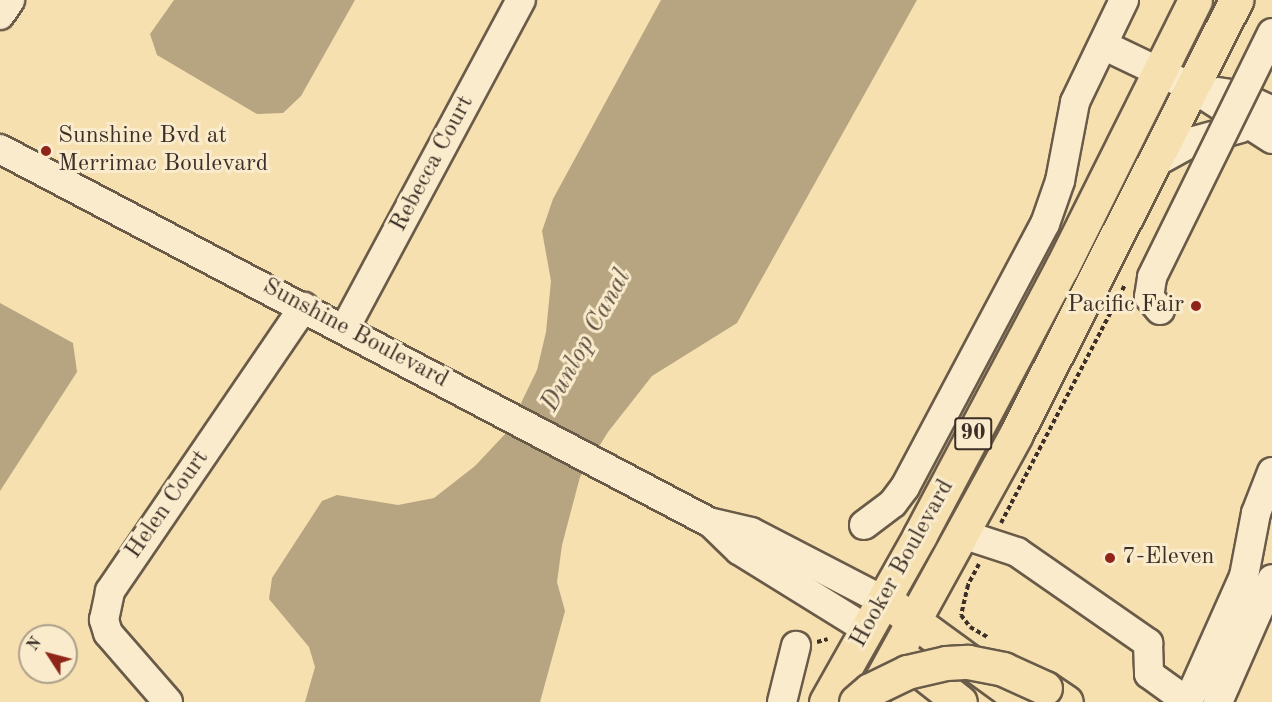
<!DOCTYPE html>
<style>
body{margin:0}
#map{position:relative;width:1272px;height:702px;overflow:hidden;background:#f6e0b0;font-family:"Old Standard TT",serif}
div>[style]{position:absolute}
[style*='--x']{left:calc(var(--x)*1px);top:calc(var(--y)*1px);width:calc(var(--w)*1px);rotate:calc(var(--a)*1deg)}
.water>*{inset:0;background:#b7a481}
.path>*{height:4px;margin-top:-2px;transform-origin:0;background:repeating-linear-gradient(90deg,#3c2f27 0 4.5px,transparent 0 7.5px)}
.roads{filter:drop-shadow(2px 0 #6a5b49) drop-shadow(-2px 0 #6a5b49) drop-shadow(0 2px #6a5b49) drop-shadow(0 -2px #6a5b49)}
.minor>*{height:28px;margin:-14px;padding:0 14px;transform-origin:14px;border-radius:14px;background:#f9ebcc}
.major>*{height:33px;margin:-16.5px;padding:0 16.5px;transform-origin:16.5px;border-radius:16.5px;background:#f6e0b0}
.bridges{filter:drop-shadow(2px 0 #6a5b49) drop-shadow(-2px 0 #6a5b49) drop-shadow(0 2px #6a5b49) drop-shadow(0 -2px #6a5b49)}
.minor-bridge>*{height:28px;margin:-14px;padding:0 14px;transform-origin:14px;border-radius:14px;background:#f9ebcc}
.major-bridge>*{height:33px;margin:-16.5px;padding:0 16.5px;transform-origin:16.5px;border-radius:16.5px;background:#f6e0b0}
.dots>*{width:16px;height:16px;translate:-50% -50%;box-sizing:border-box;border:3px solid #f9ebcc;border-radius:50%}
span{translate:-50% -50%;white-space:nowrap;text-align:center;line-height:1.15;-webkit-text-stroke:6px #f9ebcc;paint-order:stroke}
.shield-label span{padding:2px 4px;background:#f9ebcc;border:2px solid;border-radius:4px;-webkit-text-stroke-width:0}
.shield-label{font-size:22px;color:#3c2f27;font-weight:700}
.poi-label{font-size:24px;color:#3c2f27}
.left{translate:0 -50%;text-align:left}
.right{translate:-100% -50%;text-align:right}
.street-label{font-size:24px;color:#3c2f27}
.water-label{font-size:26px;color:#5b4c3e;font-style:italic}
.north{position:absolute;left:18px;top:624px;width:60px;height:60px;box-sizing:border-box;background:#f9ebcc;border:2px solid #ada08a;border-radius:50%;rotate:306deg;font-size:16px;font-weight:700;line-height:24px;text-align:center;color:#3c2f27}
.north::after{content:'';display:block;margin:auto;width:21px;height:27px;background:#8f2418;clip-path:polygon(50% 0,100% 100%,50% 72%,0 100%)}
</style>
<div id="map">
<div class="water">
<i style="clip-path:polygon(174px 0,355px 0,301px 96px,283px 113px,257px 114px,157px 55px,150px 34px)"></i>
<i style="clip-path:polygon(661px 0,917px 0,737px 323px,652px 376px,608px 432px,580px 477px,562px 545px,557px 582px,565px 611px,540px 702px,305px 702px,315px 667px,309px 647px,269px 599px,272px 578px,322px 501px,337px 495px,398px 505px,434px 498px,475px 466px,507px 432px,537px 370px,546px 332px,551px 281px,542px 231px,553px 199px)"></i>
<i style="clip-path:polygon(0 303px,73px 343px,77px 372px,0 491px)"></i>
</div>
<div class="path">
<i style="--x:1001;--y:523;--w:268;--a:-62.5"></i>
<i style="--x:979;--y:564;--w:24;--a:118"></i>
<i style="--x:968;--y:585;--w:31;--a:103"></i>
<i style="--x:961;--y:615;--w:15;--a:53"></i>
<i style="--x:970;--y:627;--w:22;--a:30"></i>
<i style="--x:817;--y:642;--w:11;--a:-15"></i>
</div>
<div class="roads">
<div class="minor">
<i style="--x:0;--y:15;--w:18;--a:-56"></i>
<i style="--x:1103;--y:45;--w:100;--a:25.5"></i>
<i style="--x:1193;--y:88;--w:94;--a:32.8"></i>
<i style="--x:1218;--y:92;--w:20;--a:9"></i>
<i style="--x:1238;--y:95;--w:38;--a:25"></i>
<i style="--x:0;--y:149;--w:801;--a:27.75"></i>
<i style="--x:709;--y:522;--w:43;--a:13.4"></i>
<i style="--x:751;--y:532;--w:150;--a:27.4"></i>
<i style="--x:1156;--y:162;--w:43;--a:-28.9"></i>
<i style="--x:1194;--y:141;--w:49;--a:-15.5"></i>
<i style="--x:345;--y:328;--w:372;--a:-61.8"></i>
<i style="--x:711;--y:523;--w:39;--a:44"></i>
<i style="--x:739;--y:550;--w:152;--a:31.8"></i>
<i style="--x:864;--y:525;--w:36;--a:-37"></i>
<i style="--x:893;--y:503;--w:20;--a:-53"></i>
<i style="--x:905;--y:487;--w:298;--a:-62"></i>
<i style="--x:1045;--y:224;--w:46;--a:-70.8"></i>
<i style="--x:1060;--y:181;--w:80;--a:-79.2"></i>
<i style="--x:1075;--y:102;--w:113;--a:-64.3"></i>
<i style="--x:962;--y:534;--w:58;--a:18.1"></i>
<i style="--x:1017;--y:552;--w:160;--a:34.8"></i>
<i style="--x:1148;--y:643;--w:31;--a:88"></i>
<i style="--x:1149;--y:674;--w:48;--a:35.7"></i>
<i style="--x:1188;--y:702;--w:138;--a:-66"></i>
<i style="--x:1244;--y:576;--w:64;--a:-79.2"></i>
<i style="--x:1256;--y:513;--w:44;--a:-68.7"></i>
<i style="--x:168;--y:702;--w:91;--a:-131"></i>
<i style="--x:108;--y:633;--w:14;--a:-107"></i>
<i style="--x:104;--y:620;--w:30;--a:-78"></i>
<i style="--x:110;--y:591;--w:344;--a:-55.7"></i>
<i style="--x:782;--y:702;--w:58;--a:-76"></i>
<i style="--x:1218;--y:702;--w:134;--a:-66.3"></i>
</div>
<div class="major">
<i style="--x:896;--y:608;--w:160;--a:36.1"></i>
<i style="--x:900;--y:655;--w:76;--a:38.1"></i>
<i style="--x:1045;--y:688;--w:25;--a:34"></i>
<i style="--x:870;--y:700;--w:303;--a:-61.2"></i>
<i style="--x:1016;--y:434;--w:487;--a:-63.1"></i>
<i style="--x:826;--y:702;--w:192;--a:-60.6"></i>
<i style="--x:920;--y:535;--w:303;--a:-62.1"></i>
<i style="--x:1062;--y:267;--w:298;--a:-63.5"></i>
</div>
</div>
<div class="bridges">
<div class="minor-bridge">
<i style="--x:1160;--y:310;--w:17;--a:-130"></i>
<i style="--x:1149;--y:297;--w:20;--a:-81"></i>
<i style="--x:1152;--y:277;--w:272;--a:-63.8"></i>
</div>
<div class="major-bridge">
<i style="--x:856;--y:702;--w:18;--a:-41"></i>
<i style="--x:870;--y:690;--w:41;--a:-25.9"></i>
<i style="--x:907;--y:672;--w:40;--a:-13"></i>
<i style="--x:946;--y:663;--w:22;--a:-3"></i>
<i style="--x:968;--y:662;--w:36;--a:11"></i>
<i style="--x:1003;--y:669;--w:46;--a:24.3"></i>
</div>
</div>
<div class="dots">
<i style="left:46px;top:151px;background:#8f2418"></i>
<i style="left:1196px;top:306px;background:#8f2418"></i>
<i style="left:1110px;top:558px;background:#8f2418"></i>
</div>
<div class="shield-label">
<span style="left:973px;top:434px">90</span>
</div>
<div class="poi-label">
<span class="left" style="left:58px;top:151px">Sunshine Bvd at<br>Merrimac Boulevard</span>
<span class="right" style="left:1184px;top:306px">Pacific Fair</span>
<span class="left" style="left:1122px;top:558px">7-Eleven</span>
</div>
<div class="street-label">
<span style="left:433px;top:164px;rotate:-62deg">Rebecca Court</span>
<span style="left:355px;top:334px;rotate:28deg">Sunshine Boulevard</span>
<span style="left:168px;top:505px;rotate:-55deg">Helen Court</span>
<span style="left:903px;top:564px;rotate:-61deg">Hooker Boulevard</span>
</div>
<div class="water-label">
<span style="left:587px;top:341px;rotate:-61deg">Dunlop Canal</span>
</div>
<div class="north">N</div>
</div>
